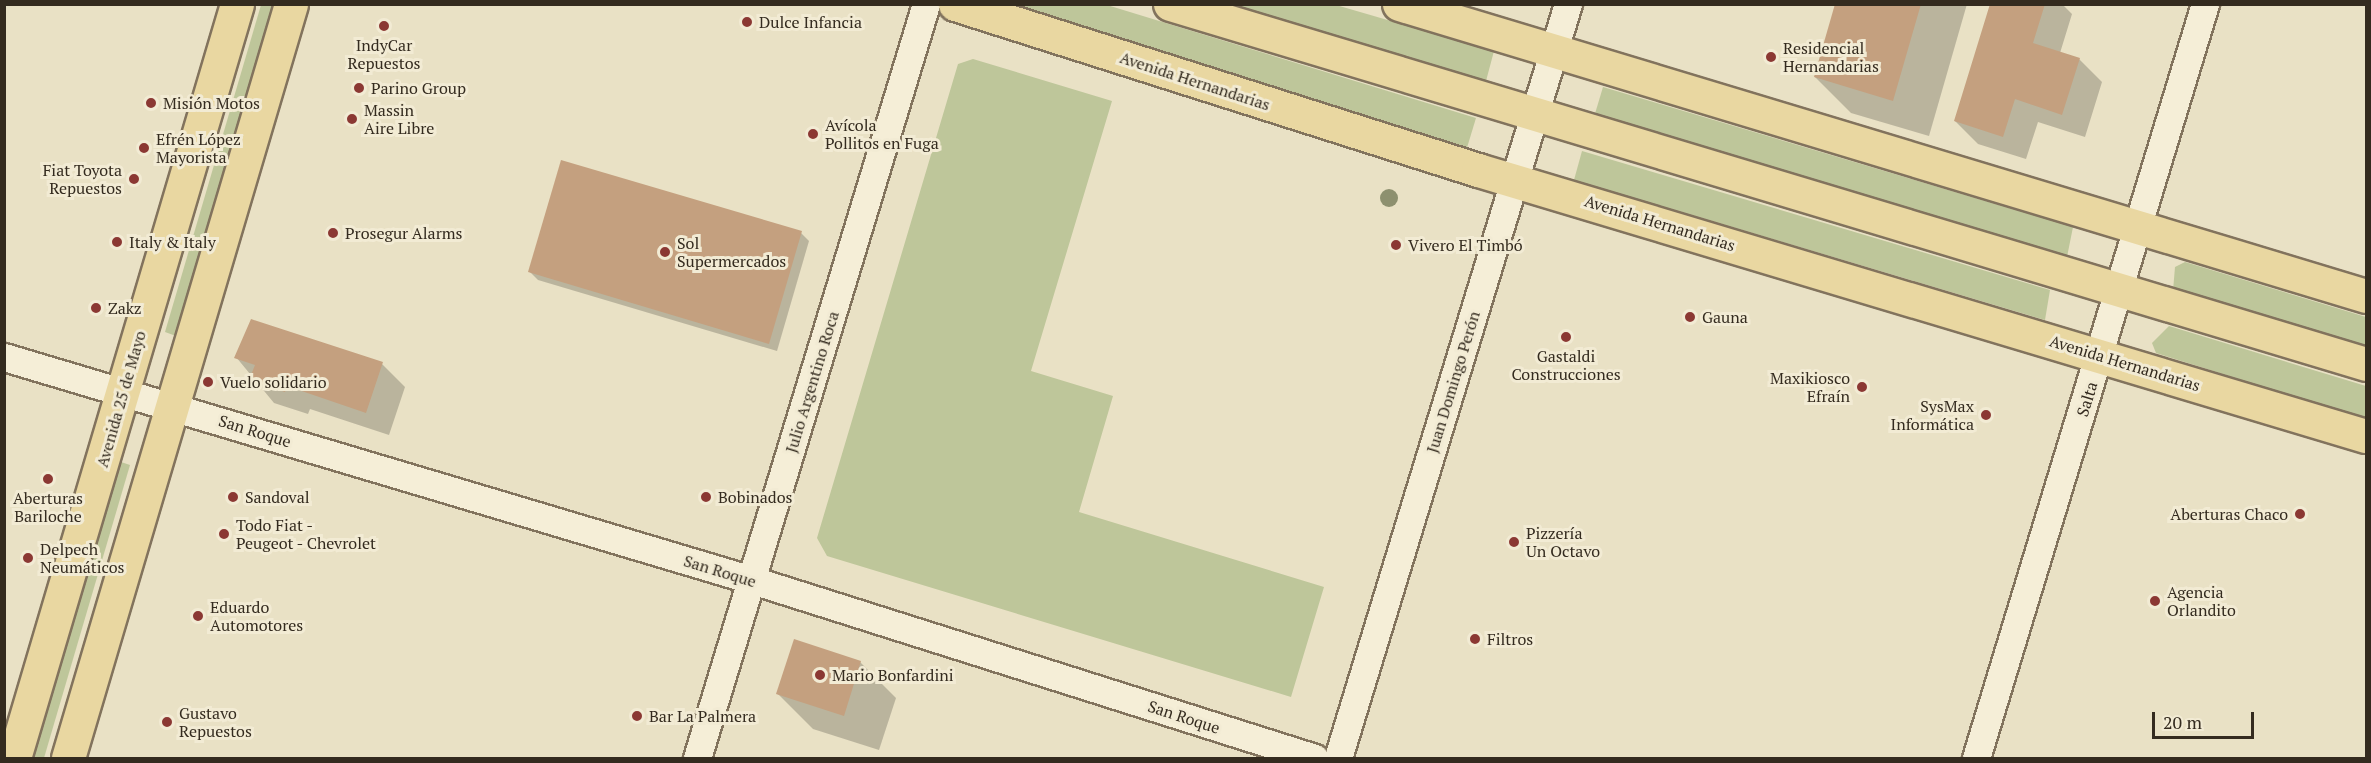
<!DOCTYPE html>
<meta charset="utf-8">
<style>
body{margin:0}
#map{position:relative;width:2371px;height:763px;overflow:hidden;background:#e9e1c5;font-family:"PT Serif",serif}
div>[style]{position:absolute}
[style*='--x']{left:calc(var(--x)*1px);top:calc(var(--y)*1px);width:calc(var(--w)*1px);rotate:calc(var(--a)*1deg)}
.green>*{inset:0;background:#bec69a}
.shadow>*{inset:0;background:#0003}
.building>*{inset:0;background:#c4a07f}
.roads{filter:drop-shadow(2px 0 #82735d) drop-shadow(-2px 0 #82735d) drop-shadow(0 2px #82735d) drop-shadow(0 -2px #82735d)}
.street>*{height:27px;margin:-13.5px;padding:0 13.5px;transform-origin:13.5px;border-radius:13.5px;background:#f5eed7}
.primary>*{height:33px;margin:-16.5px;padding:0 16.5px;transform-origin:16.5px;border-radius:16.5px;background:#e9d7a1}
.trees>*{width:18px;height:18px;margin:-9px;border-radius:50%;background:#8d906f}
.dots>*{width:16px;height:16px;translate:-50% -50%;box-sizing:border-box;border:3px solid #f2ebd4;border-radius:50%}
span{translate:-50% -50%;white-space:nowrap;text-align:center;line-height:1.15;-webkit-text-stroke:6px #f2ebd4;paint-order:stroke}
.poi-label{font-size:16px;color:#342b1f}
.left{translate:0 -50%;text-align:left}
.right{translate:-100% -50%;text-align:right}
.street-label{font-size:16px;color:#342b1f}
.frame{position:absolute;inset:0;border:6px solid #342b1f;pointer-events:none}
.scale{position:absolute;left:2152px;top:712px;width:102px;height:27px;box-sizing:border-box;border:3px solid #342b1f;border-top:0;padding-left:8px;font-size:18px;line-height:21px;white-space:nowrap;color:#342b1f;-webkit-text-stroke:4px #f2ebd4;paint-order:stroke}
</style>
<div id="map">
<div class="green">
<i style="clip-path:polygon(261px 5px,275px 5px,176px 336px,165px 332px)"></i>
<i style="clip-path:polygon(1003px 5px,1107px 5px,1476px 118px,1466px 151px)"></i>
<i style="clip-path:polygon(1229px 5px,1336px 5px,1494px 51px,1486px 81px)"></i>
<i style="clip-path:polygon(973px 59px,1112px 101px,1031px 371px,1113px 396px,1079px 512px,1324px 587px,1291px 697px,827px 556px,817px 538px,958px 64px)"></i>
<i style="clip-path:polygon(1603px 87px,2073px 227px,2067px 257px,1594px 117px)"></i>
<i style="clip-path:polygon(1582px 151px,2050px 290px,2045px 320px,1574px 180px)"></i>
<i style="clip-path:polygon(2185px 262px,2366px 317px,2366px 350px,2173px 291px,2175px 267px)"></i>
<i style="clip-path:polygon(2169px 326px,2366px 386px,2366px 419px,2156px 353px,2152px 343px)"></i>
<i style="clip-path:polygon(118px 461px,130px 465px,44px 758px,32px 758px)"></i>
</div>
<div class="shadow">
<i style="clip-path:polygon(1837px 4px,1967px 4px,1929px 136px,1851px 113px,1815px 77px)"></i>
<i style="clip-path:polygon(1992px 4px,2062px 4px,2072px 14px,2060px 53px,2079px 59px,2102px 82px,2085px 137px,2038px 122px,2026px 159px,1978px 144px,1955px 121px)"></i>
<i style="clip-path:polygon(801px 233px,809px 241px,777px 351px,538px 280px,530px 272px)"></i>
<i style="clip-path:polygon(236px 357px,382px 364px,405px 387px,389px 435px,310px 409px,308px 414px,274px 403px)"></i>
<i style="clip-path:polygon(860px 662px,896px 698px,879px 750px,813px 729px,778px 694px)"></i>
</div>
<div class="building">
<i style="clip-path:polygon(1835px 4px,1921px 4px,1893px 101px,1814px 77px)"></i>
<i style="clip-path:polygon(1990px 4px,2045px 4px,2033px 43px,2080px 58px,2062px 115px,2015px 99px,2003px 137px,1954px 121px)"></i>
<i style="clip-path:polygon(561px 160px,802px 231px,769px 344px,528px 272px)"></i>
<i style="clip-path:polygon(251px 319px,383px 362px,366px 413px,287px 386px,285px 392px,249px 380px,255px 365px,234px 358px)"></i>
<i style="clip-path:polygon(794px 639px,861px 661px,844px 716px,776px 694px)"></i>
</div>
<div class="roads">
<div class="street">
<i style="--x:4;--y:357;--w:781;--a:16.6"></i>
<i style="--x:752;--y:580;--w:590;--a:17.55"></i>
<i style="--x:697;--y:758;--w:788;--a:-73.11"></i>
<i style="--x:1338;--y:758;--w:788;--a:-73.04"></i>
<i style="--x:1976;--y:758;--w:788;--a:-73.11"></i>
</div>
<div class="primary">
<i style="--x:955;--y:4;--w:549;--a:17.61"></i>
<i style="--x:1478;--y:170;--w:927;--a:16.68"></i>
<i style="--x:1170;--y:4;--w:1249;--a:16.75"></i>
<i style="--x:1399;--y:4;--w:1010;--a:16.8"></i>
<i style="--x:14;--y:758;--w:786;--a:-73.52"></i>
<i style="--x:68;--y:758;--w:786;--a:-73.52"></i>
</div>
</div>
<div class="trees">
<i style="left:1389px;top:198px"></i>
</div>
<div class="dots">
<i style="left:747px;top:22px;background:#8b3833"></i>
<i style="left:384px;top:26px;background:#8b3833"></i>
<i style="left:1771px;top:57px;background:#8b3833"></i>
<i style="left:359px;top:88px;background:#8b3833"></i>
<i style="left:151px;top:103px;background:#8b3833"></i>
<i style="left:352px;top:119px;background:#8b3833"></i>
<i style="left:813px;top:134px;background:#8b3833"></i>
<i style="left:144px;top:148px;background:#8b3833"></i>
<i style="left:134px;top:179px;background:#8b3833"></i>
<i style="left:333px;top:233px;background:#8b3833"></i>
<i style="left:117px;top:242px;background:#8b3833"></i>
<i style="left:1396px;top:245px;background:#8b3833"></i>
<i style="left:665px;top:252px;background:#8b3833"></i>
<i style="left:96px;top:308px;background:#8b3833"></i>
<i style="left:1690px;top:317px;background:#8b3833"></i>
<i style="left:1566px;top:337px;background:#8b3833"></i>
<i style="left:208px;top:382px;background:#8b3833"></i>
<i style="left:1862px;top:387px;background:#8b3833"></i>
<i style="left:1986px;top:415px;background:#8b3833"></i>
<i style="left:48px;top:479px;background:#8b3833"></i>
<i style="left:233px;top:497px;background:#8b3833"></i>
<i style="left:706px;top:497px;background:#8b3833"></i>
<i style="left:2300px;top:514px;background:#8b3833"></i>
<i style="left:224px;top:534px;background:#8b3833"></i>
<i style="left:1514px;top:542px;background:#8b3833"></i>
<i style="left:28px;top:558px;background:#8b3833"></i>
<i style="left:2155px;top:601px;background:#8b3833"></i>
<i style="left:198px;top:616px;background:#8b3833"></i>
<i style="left:1475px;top:639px;background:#8b3833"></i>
<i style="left:820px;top:675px;background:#8b3833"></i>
<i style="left:637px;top:716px;background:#8b3833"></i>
<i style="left:167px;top:722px;background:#8b3833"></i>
</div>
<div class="poi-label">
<span class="left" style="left:759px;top:22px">Dulce Infancia</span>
<span style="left:384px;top:54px">IndyCar<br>Repuestos</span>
<span class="left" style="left:1783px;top:57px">Residencial<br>Hernandarias</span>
<span class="left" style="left:371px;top:88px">Parino Group</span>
<span class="left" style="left:163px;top:103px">Misión Motos</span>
<span class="left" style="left:364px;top:119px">Massin<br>Aire Libre</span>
<span class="left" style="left:825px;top:134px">Avícola<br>Pollitos en Fuga</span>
<span class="left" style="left:156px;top:148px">Efrén López<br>Mayorista</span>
<span class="right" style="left:122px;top:179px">Fiat Toyota<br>Repuestos</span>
<span class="left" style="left:345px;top:233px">Prosegur Alarms</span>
<span class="left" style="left:129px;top:242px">Italy &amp; Italy</span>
<span class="left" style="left:677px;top:252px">Sol<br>Supermercados</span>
<span class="left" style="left:1408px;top:245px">Vivero El Timbó</span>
<span class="left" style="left:108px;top:308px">Zakz</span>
<span class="left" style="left:1702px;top:317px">Gauna</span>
<span style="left:1566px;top:365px">Gastaldi<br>Construcciones</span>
<span class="right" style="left:1850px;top:387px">Maxikiosco<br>Efraín</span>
<span class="left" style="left:220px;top:382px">Vuelo solidario</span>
<span class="right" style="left:1974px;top:415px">SysMax<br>Informática</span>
<span class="left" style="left:245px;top:497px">Sandoval</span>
<span class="left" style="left:718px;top:497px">Bobinados</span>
<span style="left:48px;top:507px">Aberturas<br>Bariloche</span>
<span class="right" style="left:2288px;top:514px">Aberturas Chaco</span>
<span class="left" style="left:236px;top:534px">Todo Fiat -<br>Peugeot - Chevrolet</span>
<span class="left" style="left:1526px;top:542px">Pizzería<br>Un Octavo</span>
<span class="left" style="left:40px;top:558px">Delpech<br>Neumáticos</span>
<span class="left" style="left:2167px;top:601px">Agencia<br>Orlandito</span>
<span class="left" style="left:210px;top:616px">Eduardo<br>Automotores</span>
<span class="left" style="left:1487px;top:639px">Filtros</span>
<span class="left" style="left:832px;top:675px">Mario Bonfardini</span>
<span class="left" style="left:179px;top:722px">Gustavo<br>Repuestos</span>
<span class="left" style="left:649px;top:716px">Bar La Palmera</span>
</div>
<div class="street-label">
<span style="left:1195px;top:81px;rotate:18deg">Avenida Hernandarias</span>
<span style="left:1660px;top:223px;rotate:17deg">Avenida Hernandarias</span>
<span style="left:2125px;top:363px;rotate:17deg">Avenida Hernandarias</span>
<span style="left:812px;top:382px;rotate:-73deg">Julio Argentino Roca</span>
<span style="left:1453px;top:382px;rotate:-73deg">Juan Domingo Perón</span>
<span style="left:121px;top:399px;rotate:-74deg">Avenida 25 de Mayo</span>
<span style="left:2087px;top:399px;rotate:-73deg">Salta</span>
<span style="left:255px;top:431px;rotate:17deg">San Roque</span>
<span style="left:720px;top:571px;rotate:17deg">San Roque</span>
<span style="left:1184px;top:717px;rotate:18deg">San Roque</span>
</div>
<div class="frame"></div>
<div class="scale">20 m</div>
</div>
